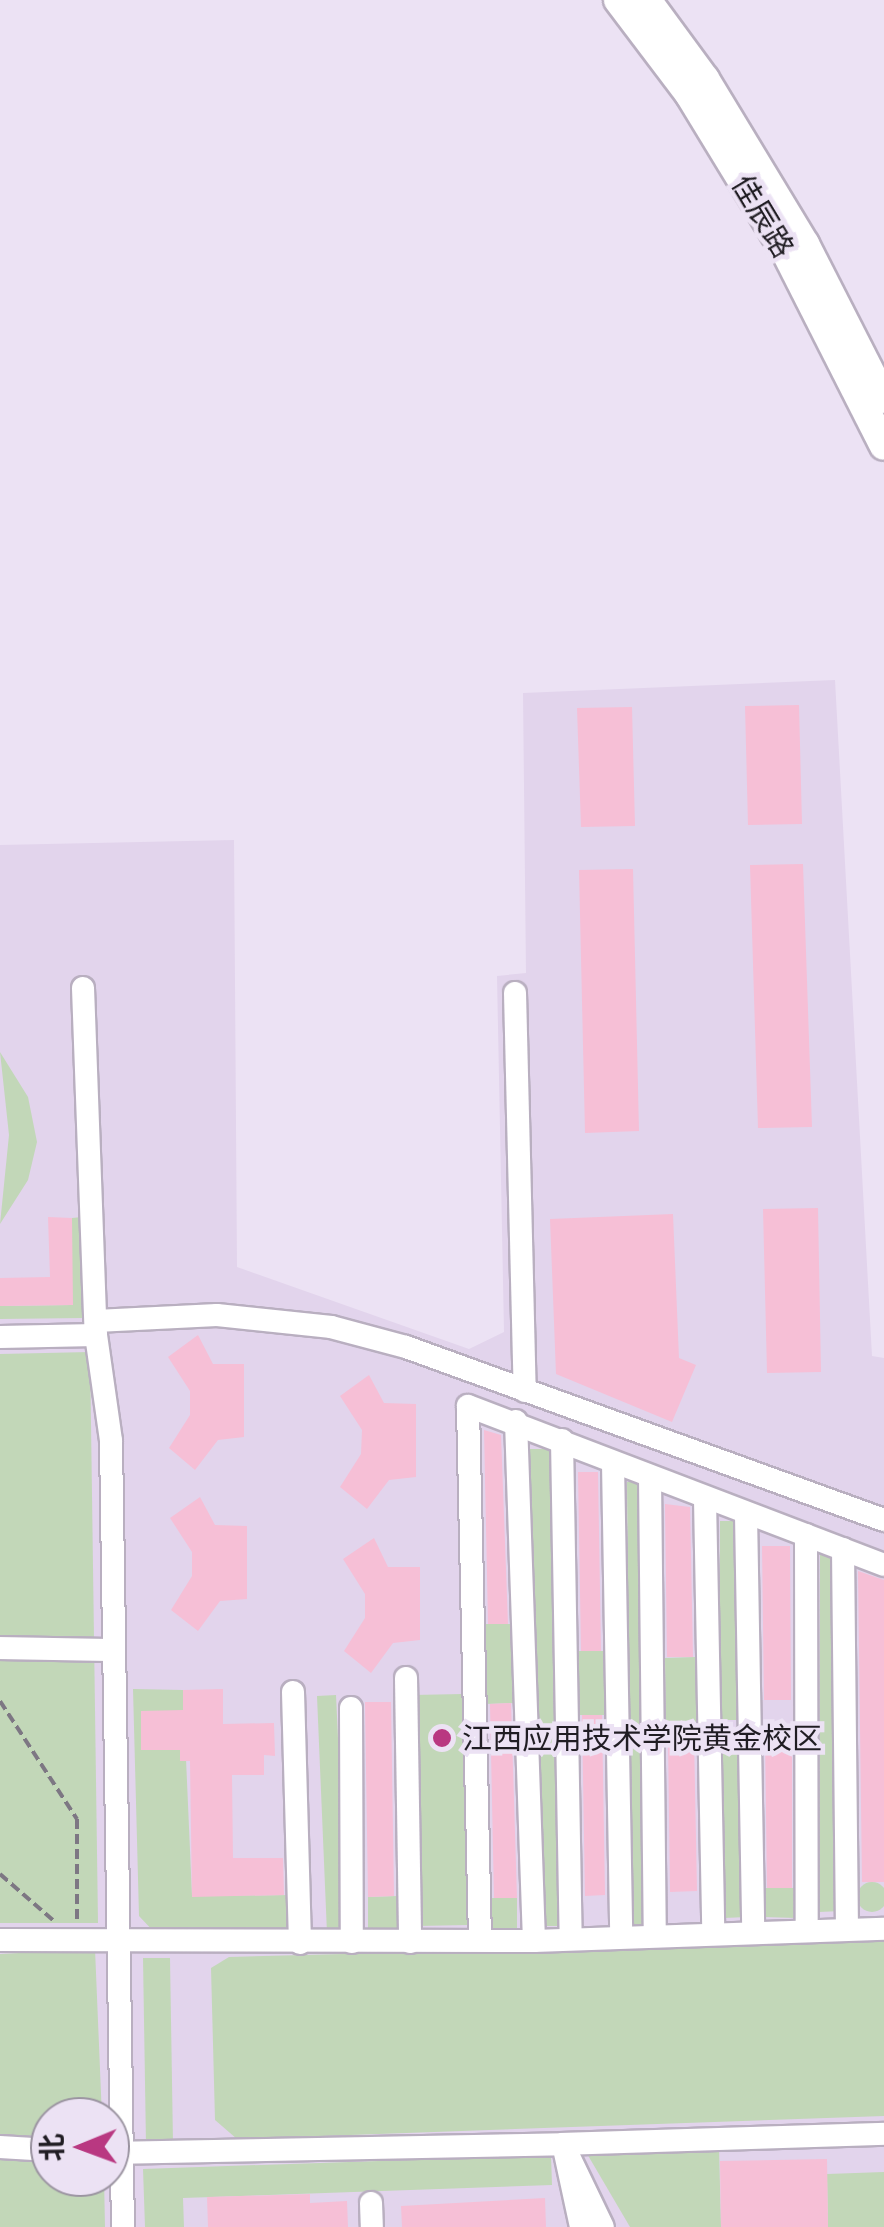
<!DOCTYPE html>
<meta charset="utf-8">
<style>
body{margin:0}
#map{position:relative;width:884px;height:2227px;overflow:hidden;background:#ece2f4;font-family:"PT Sans Narrow","Noto Sans SC",sans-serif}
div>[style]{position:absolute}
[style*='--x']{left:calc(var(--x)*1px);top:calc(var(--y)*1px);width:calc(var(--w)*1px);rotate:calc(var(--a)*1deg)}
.built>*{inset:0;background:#e2d4ec}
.green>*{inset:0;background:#c2d7b8}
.round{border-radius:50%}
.building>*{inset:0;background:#f6bfd6}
.path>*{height:4px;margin-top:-2px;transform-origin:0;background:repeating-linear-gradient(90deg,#7d7783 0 10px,transparent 0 15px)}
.roads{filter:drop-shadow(2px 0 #b9afc0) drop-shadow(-2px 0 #b9afc0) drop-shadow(0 2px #b9afc0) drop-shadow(0 -2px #b9afc0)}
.minor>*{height:22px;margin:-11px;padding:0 11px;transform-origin:11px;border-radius:11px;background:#fff}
.major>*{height:28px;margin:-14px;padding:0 14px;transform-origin:14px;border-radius:14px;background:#fff}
.dots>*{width:28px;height:28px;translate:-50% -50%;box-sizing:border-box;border:5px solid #ece2f4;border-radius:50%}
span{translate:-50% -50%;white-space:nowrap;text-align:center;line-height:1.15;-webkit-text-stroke:9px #ece2f4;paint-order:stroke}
.street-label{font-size:30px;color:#201d23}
.poi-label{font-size:30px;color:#201d23}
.left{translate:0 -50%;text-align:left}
.north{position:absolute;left:30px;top:2097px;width:100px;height:100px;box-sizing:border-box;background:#ece2f4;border:2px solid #9a93a0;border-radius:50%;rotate:269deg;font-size:28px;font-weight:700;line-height:40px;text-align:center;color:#201d23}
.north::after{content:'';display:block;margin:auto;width:35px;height:45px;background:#b93881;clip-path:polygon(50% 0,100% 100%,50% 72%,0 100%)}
</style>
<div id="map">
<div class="built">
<i style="clip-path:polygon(evenodd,835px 680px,872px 1356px,884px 1358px,884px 2227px,0 2227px,0 845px,234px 840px,237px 1267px,469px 1349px,504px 1332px,497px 976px,526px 973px,523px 693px,835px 680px,50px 2117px,110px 2117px,110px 2177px,50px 2177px,50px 2117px)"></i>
</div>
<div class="green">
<i style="clip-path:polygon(0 1052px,28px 1097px,37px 1142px,28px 1180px,0 1224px,9px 1135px)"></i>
<i style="clip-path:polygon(82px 1217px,84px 1318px,0 1319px,0 1306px,72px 1305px,72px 1218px)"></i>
<i style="clip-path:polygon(90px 1352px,98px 1923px,0 1923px,0 1354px)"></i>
<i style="clip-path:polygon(529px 1449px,550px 1449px,561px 1926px,541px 1926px)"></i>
<i style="clip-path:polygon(627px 1482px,641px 1482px,645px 1924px,631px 1924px)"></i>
<i style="clip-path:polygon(720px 1521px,738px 1521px,737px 1720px,719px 1720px)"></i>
<i style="clip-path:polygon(820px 1549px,836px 1555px,841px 1911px,819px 1912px)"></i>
<i style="clip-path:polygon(482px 1624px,512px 1624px,515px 1703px,484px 1704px)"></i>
<i style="clip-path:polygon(577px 1651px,606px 1651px,608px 1715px,578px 1715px)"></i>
<i style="clip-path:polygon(696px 1657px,699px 1737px,666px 1738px,665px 1658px)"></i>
<i style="clip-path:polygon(133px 1689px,183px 1690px,192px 1896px,292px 1895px,288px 1935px,156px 1934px,139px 1916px)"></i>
<i style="clip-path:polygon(463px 1694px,468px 1925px,417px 1926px,412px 1695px)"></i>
<i style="clip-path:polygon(336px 1695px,347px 1932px,327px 1933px,317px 1696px)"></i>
<i style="clip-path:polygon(739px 1732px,747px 1917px,724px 1918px,717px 1733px)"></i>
<i class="round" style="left:857px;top:1882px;width:30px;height:30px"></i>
<i style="clip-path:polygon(764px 1888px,796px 1888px,796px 1918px,764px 1917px)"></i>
<i style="clip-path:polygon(397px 1896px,398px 1934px,368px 1934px,368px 1897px)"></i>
<i style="clip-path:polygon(487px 1898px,517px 1898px,517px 1930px,487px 1930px)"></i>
<i style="clip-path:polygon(884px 1940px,884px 2116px,237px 2139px,215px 2120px,211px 1968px,229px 1957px)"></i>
<i style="clip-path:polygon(95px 1949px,102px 2117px,50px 2117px,50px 2140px,0 2137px,0 1954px)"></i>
<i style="clip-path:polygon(143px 1958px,170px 1958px,173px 2143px,146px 2144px)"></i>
<i style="clip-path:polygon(719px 2147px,721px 2227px,630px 2227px,586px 2152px)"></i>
<i style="clip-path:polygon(551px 2155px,552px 2185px,183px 2198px,184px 2227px,145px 2227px,143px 2169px)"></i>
<i style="clip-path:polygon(0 2157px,50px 2159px,50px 2177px,104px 2177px,105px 2227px,0 2227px)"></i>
<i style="clip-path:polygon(884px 2172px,884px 2227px,828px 2227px,827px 2174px)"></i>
</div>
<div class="building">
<i style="clip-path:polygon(799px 705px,802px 824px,748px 825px,745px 706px)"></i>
<i style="clip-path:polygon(632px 707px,635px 826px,581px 827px,577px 708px)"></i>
<i style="clip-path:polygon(803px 864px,812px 1127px,758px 1128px,750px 865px)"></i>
<i style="clip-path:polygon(633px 869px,639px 1131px,585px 1133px,579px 870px)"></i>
<i style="clip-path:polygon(818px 1208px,821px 1372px,767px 1373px,763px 1209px)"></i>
<i style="clip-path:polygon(673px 1214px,679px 1358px,696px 1365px,672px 1422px,556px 1374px,550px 1219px)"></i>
<i style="clip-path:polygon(48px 1217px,72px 1218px,73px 1305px,0 1306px,0 1278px,50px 1277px)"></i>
<i style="clip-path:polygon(198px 1335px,213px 1364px,244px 1364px,244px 1437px,218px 1440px,195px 1470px,169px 1448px,190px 1415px,190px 1391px,168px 1357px)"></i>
<i style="clip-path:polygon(369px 1375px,384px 1403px,416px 1404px,416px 1477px,389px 1480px,367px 1509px,340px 1487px,361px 1454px,362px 1430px,340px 1396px)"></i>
<i style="clip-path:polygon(484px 1430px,501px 1435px,508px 1624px,488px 1624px)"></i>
<i style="clip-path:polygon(578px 1472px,598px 1472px,601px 1651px,581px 1651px)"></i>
<i style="clip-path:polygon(200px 1497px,215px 1525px,247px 1526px,247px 1599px,220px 1601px,198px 1631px,171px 1610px,192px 1576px,192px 1552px,170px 1518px)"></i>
<i style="clip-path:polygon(665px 1504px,690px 1507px,693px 1657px,667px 1657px)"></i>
<i style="clip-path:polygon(374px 1538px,388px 1567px,420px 1567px,420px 1640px,393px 1643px,371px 1673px,344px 1651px,365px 1618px,365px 1594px,343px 1559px)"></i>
<i style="clip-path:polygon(762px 1546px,790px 1546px,791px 1700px,764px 1700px)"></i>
<i style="clip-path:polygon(858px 1571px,884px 1580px,884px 1882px,862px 1882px)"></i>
<i style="clip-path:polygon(223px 1689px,223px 1724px,274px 1723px,275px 1756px,264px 1755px,264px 1775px,232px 1775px,233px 1858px,283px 1858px,284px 1895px,192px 1897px,190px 1761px,180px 1761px,180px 1750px,141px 1750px,141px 1711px,183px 1710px,183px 1690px)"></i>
<i style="clip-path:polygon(365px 1702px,391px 1702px,394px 1896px,368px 1897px)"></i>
<i style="clip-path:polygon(511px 1703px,517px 1898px,494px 1898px,490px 1704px)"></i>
<i style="clip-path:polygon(582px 1715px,602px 1715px,605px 1895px,585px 1896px)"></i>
<i style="clip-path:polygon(765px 1734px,792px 1734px,792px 1888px,767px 1888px)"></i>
<i style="clip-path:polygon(694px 1737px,697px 1891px,670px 1892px,668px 1738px)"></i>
<i style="clip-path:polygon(827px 2159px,828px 2227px,721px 2227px,720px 2161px)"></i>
<i style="clip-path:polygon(310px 2194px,310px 2203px,347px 2201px,348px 2227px,208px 2227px,207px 2197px)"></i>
<i style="clip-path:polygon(545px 2198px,546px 2227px,402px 2227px,401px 2206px)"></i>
</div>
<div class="path">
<i style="--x:0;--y:1701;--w:141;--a:56.9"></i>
<i style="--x:77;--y:1819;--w:102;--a:90"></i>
<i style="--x:0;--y:1874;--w:70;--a:41"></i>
</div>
<div class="roads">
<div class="minor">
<i style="--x:83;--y:988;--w:347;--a:87.9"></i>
<i style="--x:96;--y:1335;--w:107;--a:81.9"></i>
<i style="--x:111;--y:1441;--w:786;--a:89.13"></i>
<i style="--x:515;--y:993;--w:398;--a:88.6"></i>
<i style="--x:96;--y:1321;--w:121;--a:-2.8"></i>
<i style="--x:217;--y:1315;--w:115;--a:6"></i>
<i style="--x:331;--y:1327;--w:78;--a:14.9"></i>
<i style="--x:406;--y:1347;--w:508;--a:19.9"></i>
<i style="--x:0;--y:1337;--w:96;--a:-1.2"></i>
<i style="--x:516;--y:1421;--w:520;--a:88.02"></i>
<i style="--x:562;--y:1440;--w:499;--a:89"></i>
<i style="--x:613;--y:1463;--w:473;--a:89"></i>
<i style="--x:650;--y:1477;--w:458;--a:89.4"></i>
<i style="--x:705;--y:1499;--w:434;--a:88.9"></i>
<i style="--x:746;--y:1514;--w:417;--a:89"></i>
<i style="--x:806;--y:1535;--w:393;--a:89.9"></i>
<i style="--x:843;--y:1549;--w:380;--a:89.4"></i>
<i style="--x:0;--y:1648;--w:112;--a:1"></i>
<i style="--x:406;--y:1678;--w:264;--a:89.1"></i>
<i style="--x:293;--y:1692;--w:251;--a:88.4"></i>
<i style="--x:351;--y:1708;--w:234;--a:89.8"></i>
<i style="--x:0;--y:1940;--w:534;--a:0.11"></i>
<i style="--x:534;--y:1941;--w:350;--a:-2"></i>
<i style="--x:480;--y:1940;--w:534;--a:-91.29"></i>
<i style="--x:468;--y:1406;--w:445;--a:20.9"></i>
<i style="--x:0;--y:2147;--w:50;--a:3.4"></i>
<i style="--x:110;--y:2153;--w:453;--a:-1.1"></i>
<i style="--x:563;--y:2144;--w:92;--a:64.3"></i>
<i style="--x:371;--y:2203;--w:24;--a:88"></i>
<i style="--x:581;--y:2227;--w:85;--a:-102.2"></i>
<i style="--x:563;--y:2144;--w:321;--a:-1.8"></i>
</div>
<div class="major">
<i style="--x:618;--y:0;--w:118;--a:52.9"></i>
<i style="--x:689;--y:94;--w:186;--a:58.6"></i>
<i style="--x:786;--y:253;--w:216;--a:63.1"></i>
<i style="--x:647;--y:0;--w:98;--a:53.7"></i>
<i style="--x:705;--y:79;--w:193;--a:58.8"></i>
<i style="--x:805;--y:244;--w:174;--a:63"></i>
</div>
</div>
<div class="dots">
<i style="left:442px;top:1738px;background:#b93881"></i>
</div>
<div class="street-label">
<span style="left:763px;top:216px;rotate:59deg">佳辰路</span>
</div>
<div class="poi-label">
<span class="left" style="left:462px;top:1738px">江西应用技术学院黄金校区</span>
</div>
<div class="north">北</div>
</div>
